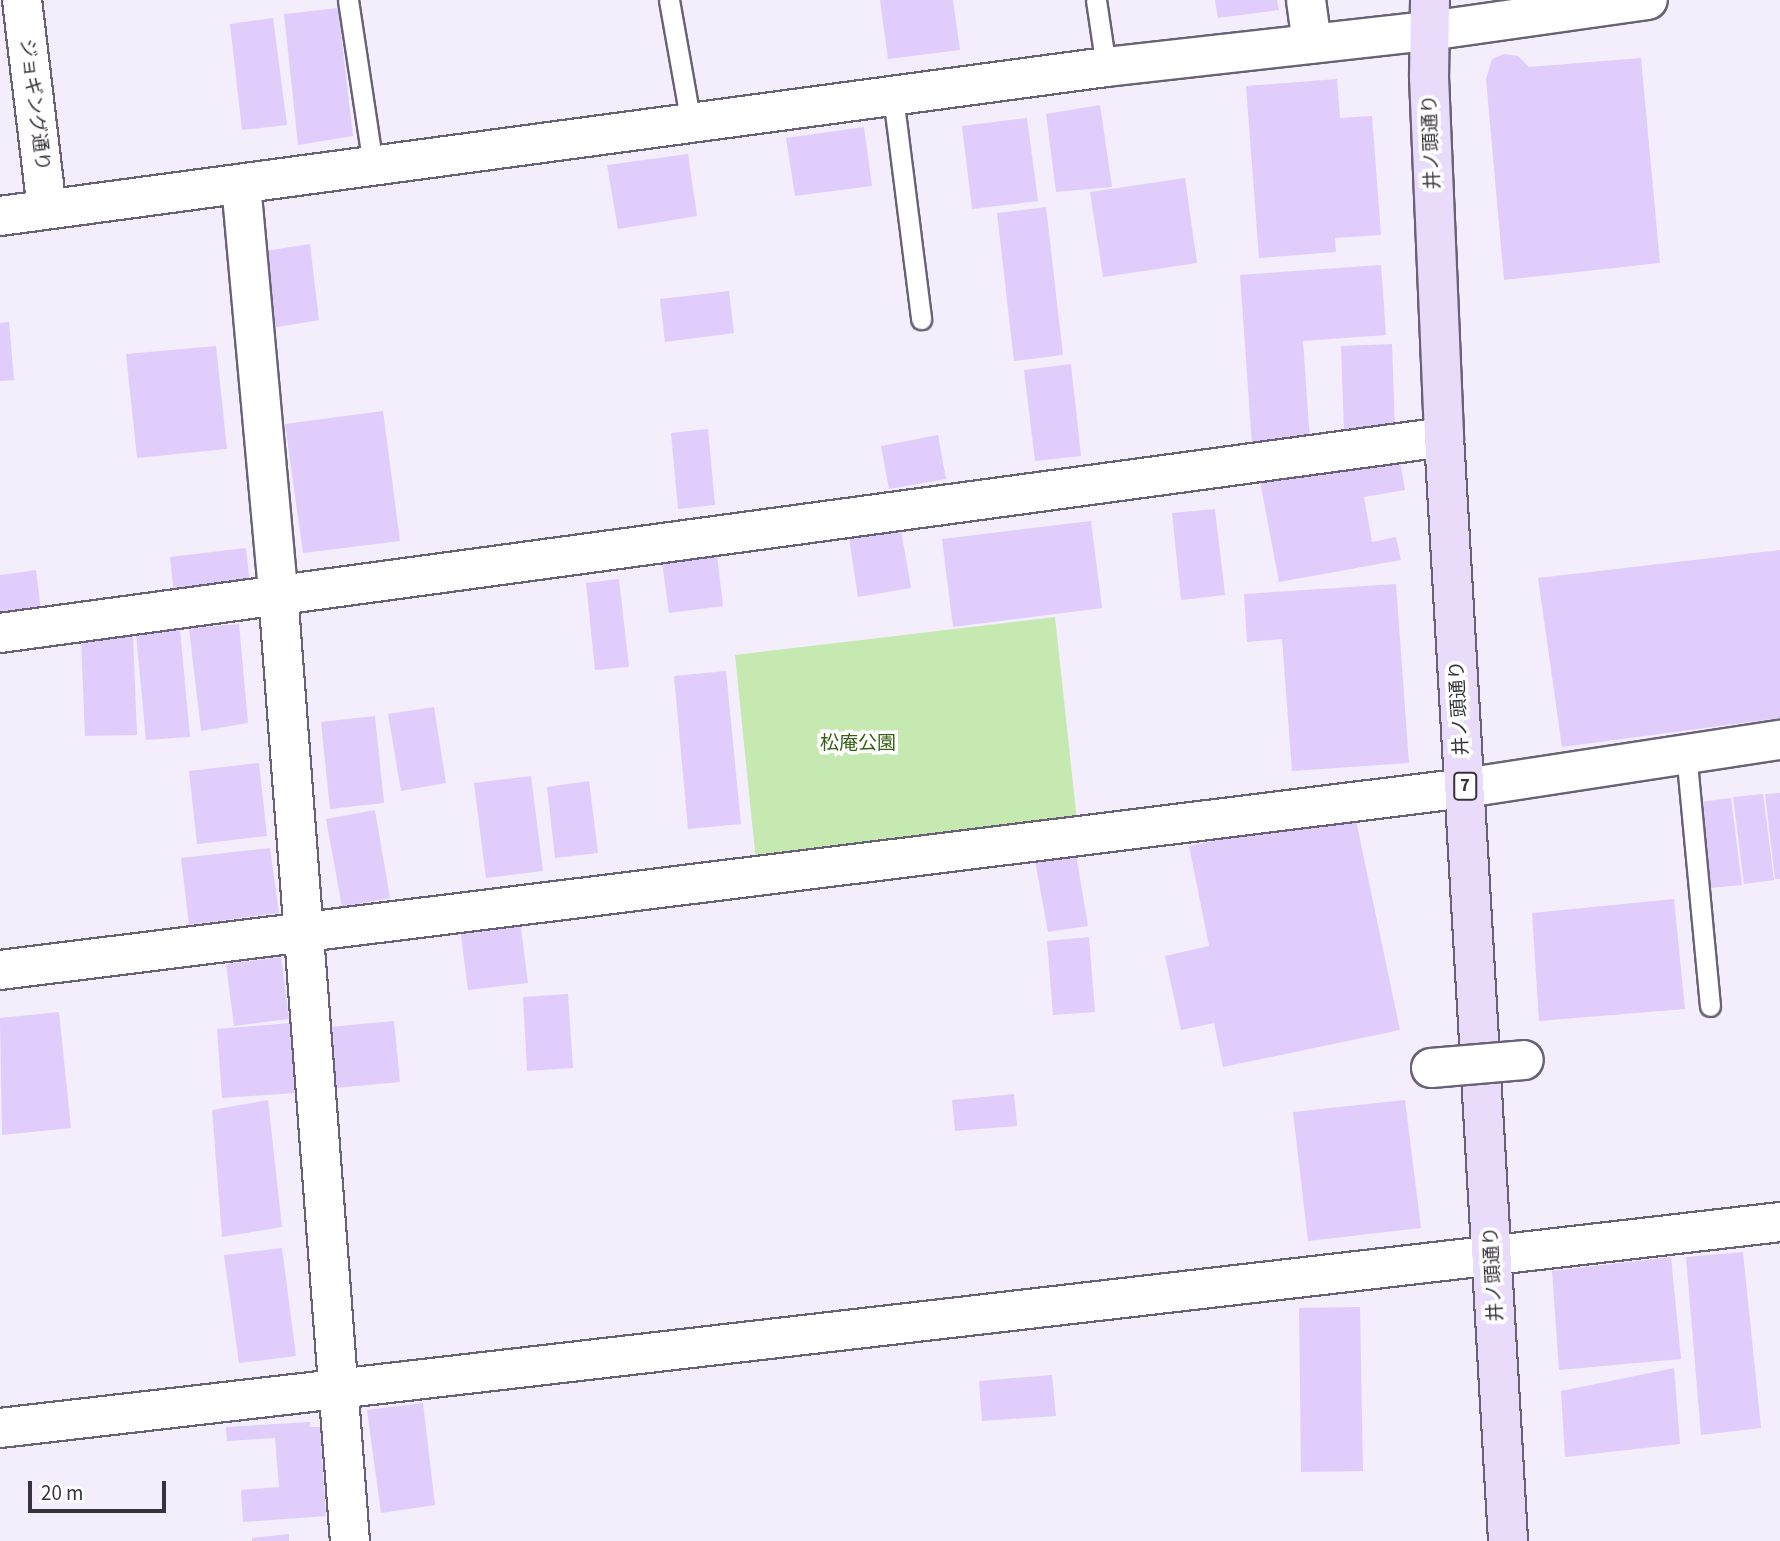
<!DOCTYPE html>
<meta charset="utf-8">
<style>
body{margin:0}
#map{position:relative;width:1780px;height:1541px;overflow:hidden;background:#f3edfc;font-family:"Source Sans 3","Noto Sans JP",sans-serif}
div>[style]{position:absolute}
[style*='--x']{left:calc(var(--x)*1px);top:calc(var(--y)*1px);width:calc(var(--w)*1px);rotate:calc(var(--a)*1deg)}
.green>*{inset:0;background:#c6e9b1}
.building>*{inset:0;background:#e1cdfc}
.roads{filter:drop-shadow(2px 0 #696175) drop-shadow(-2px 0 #696175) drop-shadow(0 2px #696175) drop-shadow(0 -2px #696175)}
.lane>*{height:19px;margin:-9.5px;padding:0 9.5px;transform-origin:9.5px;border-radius:9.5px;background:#fff}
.street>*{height:38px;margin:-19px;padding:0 19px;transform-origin:19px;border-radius:19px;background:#fff}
.secondary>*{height:38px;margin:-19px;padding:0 19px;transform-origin:19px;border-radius:19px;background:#fff}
.primary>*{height:38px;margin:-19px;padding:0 19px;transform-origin:19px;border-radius:19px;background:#e9dcfb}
.bridges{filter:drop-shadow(2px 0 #696175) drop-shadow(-2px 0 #696175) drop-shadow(0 2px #696175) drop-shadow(0 -2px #696175)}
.street-bridge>*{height:38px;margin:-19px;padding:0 19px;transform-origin:19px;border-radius:19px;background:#fff}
span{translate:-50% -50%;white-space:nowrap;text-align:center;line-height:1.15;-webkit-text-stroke:7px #fff;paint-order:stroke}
.shield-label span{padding:2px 5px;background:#fff;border:2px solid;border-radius:5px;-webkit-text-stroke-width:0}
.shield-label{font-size:18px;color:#37333c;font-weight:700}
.street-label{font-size:19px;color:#37333c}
.park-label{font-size:19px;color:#376013}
.scale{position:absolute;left:28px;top:1481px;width:138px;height:32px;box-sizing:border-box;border:4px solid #37333c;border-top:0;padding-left:9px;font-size:21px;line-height:24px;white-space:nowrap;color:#37333c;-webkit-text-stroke:5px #fff;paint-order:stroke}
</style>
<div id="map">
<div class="green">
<i style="clip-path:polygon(1055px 617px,1077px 821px,756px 861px,735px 655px)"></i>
</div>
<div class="building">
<i style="clip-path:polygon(880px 0,953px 0,960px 50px,888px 59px)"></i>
<i style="clip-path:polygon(1215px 0,1277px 0,1279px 10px,1218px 18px)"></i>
<i style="clip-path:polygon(338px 8px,353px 136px,298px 145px,284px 14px)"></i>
<i style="clip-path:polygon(273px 18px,287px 125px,242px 130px,230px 24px)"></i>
<i style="clip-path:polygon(1504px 54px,1518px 56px,1529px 67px,1641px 58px,1660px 263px,1504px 280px,1486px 79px,1492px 59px)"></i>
<i style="clip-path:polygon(1337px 79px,1340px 118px,1372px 116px,1381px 235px,1335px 238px,1336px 252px,1259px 258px,1246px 86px)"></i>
<i style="clip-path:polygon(1100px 105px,1112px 187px,1056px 192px,1046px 114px)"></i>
<i style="clip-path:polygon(1027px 118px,1038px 201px,972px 209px,962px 126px)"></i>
<i style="clip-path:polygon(864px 127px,872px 186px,795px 196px,786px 138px)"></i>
<i style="clip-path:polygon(688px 154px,697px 216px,618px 229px,607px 165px)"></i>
<i style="clip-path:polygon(1185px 178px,1197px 263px,1103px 277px,1090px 192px)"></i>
<i style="clip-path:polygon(1046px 207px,1063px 355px,1014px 361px,997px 213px)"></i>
<i style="clip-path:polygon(310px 244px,319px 320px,272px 328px,265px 251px)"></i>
<i style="clip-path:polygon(1381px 265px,1386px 335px,1303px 341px,1310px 441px,1252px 445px,1240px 275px)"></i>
<i style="clip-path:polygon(729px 291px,734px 333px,665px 342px,660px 299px)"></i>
<i style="clip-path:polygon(9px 322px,14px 380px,0 381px,0 323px)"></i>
<i style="clip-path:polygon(1392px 344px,1395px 429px,1344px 431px,1341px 346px)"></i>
<i style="clip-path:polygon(216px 346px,227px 449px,137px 458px,126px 354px)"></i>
<i style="clip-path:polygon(1071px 364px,1081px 456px,1035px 461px,1024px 370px)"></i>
<i style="clip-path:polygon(383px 411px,400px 541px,303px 553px,285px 424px)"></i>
<i style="clip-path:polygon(708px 429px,715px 505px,678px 509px,671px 433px)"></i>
<i style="clip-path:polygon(938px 435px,946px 479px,889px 489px,881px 446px)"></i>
<i style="clip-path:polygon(1399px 455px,1405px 490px,1364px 497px,1372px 542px,1396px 537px,1401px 560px,1279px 582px,1260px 481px)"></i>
<i style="clip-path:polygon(1215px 509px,1225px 595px,1181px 600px,1172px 513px)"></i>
<i style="clip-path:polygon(1091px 521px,1102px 608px,953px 627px,942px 539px)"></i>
<i style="clip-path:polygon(901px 530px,911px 588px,858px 597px,849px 538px)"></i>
<i style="clip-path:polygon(246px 548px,250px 585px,174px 593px,170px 557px)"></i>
<i style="clip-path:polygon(1780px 550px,1780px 718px,1562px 747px,1538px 578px)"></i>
<i style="clip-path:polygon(717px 555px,723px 606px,669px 613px,662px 562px)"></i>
<i style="clip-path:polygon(36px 570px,41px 611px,0 616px,0 575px)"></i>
<i style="clip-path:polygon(619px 579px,629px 667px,595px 670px,586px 583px)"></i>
<i style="clip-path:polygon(1396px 584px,1409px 763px,1292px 771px,1282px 639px,1247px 642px,1244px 594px)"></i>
<i style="clip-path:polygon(239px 624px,248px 723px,201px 731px,189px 628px)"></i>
<i style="clip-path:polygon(180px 630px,190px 737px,146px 740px,136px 634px)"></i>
<i style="clip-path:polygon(133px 636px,137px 735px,85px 736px,81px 639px)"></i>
<i style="clip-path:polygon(726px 671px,741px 824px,688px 829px,674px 676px)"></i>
<i style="clip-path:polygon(434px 707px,446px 783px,401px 791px,388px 714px)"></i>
<i style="clip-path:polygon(375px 716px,384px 803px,330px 809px,321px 722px)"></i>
<i style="clip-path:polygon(259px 763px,267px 836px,197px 844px,189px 771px)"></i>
<i style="clip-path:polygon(531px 776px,543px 871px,486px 878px,474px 783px)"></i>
<i style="clip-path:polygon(589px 781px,598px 853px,555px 858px,547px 787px)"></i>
<i style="clip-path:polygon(1780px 793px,1780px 879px,1775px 879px,1765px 794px)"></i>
<i style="clip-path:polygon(1763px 794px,1774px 880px,1744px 884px,1733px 797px)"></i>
<i style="clip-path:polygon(1731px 798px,1742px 885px,1711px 888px,1700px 802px)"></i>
<i style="clip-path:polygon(375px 810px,390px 898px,342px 907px,326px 819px)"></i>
<i style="clip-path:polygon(1354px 811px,1400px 1030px,1223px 1067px,1214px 1023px,1181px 1030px,1165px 956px,1209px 946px,1189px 846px)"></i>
<i style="clip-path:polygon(270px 848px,279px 913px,189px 925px,181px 858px)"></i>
<i style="clip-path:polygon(1075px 848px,1088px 926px,1048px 932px,1034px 855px)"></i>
<i style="clip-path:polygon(1674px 899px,1685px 1009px,1539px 1021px,1532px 913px)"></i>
<i style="clip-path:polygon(520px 921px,528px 983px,468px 990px,460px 928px)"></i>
<i style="clip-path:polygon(1089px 937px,1095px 1012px,1053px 1015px,1047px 941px)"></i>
<i style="clip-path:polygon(281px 957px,289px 1019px,234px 1026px,226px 964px)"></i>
<i style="clip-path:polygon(568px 994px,573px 1068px,527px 1071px,523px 997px)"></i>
<i style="clip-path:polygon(59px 1012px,71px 1128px,2px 1135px,0 1018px)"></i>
<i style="clip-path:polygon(394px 1021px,400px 1082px,336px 1088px,329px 1027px)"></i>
<i style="clip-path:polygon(290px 1023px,296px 1093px,222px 1098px,217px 1029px)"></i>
<i style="clip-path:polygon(1014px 1094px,1017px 1126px,955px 1131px,952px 1100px)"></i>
<i style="clip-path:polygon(268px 1100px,282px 1227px,222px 1237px,212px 1110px)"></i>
<i style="clip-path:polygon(1405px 1100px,1421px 1228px,1308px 1241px,1293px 1112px)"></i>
<i style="clip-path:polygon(282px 1248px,296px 1356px,239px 1363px,224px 1255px)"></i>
<i style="clip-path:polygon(1743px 1252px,1761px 1428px,1701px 1435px,1686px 1257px)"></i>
<i style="clip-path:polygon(1671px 1257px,1681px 1359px,1559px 1370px,1552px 1271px)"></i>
<i style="clip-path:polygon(1360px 1307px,1363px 1471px,1301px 1472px,1299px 1308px)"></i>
<i style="clip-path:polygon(1674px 1368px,1680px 1444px,1565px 1457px,1561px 1391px)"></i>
<i style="clip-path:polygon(1052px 1375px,1056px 1416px,982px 1421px,979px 1381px)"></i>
<i style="clip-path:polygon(423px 1403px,435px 1505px,381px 1513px,367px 1410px)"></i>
<i style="clip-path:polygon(310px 1422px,310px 1427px,320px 1427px,326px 1516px,243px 1522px,241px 1490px,279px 1487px,275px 1438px,227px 1441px,226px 1427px)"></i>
<i style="clip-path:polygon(289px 1534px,289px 1541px,252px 1541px,252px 1538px)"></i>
</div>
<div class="roads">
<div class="lane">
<i style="--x:348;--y:0;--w:168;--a:81.4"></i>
<i style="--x:669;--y:0;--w:125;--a:79.9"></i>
<i style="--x:1096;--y:0;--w:68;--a:81.5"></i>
<i style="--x:893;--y:96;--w:225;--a:82.8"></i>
<i style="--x:1686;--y:752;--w:255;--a:84.6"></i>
</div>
<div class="street">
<i style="--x:22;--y:0;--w:210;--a:83.2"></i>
<i style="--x:1306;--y:0;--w:44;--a:82.2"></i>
<i style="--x:241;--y:184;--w:411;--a:84.8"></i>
<i style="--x:278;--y:593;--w:951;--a:85.66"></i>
<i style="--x:0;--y:633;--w:1457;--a:-7.73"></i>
<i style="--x:0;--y:970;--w:1476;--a:-7.08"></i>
<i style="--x:1465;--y:788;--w:319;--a:-8.7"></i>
<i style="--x:0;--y:1428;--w:1792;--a:-6.6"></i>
</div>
<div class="secondary">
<i style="--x:0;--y:216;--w:1116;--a:-7.67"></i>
<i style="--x:1106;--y:67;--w:325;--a:-6.4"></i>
<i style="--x:1429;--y:31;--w:221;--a:-8.1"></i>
</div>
<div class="primary">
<i style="--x:1430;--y:0;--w:77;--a:90.7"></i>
<i style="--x:1429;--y:77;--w:360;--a:87.6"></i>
<i style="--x:1444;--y:437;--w:1106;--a:86.68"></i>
</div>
</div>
<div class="bridges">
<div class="street-bridge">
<i style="--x:1431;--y:1068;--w:93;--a:-4.9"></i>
</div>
</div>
<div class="shield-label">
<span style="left:1465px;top:786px">7</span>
</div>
<div class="street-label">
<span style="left:34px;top:105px;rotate:83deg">ジョギング通り</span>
<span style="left:1432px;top:142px;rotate:-92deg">井ノ頭通り</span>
<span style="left:1460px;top:708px;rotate:-93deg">井ノ頭通り</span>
<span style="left:1494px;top:1274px;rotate:-93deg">井ノ頭通り</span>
</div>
<div class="park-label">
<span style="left:858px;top:744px">松庵公園</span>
</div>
<div class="scale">20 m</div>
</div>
